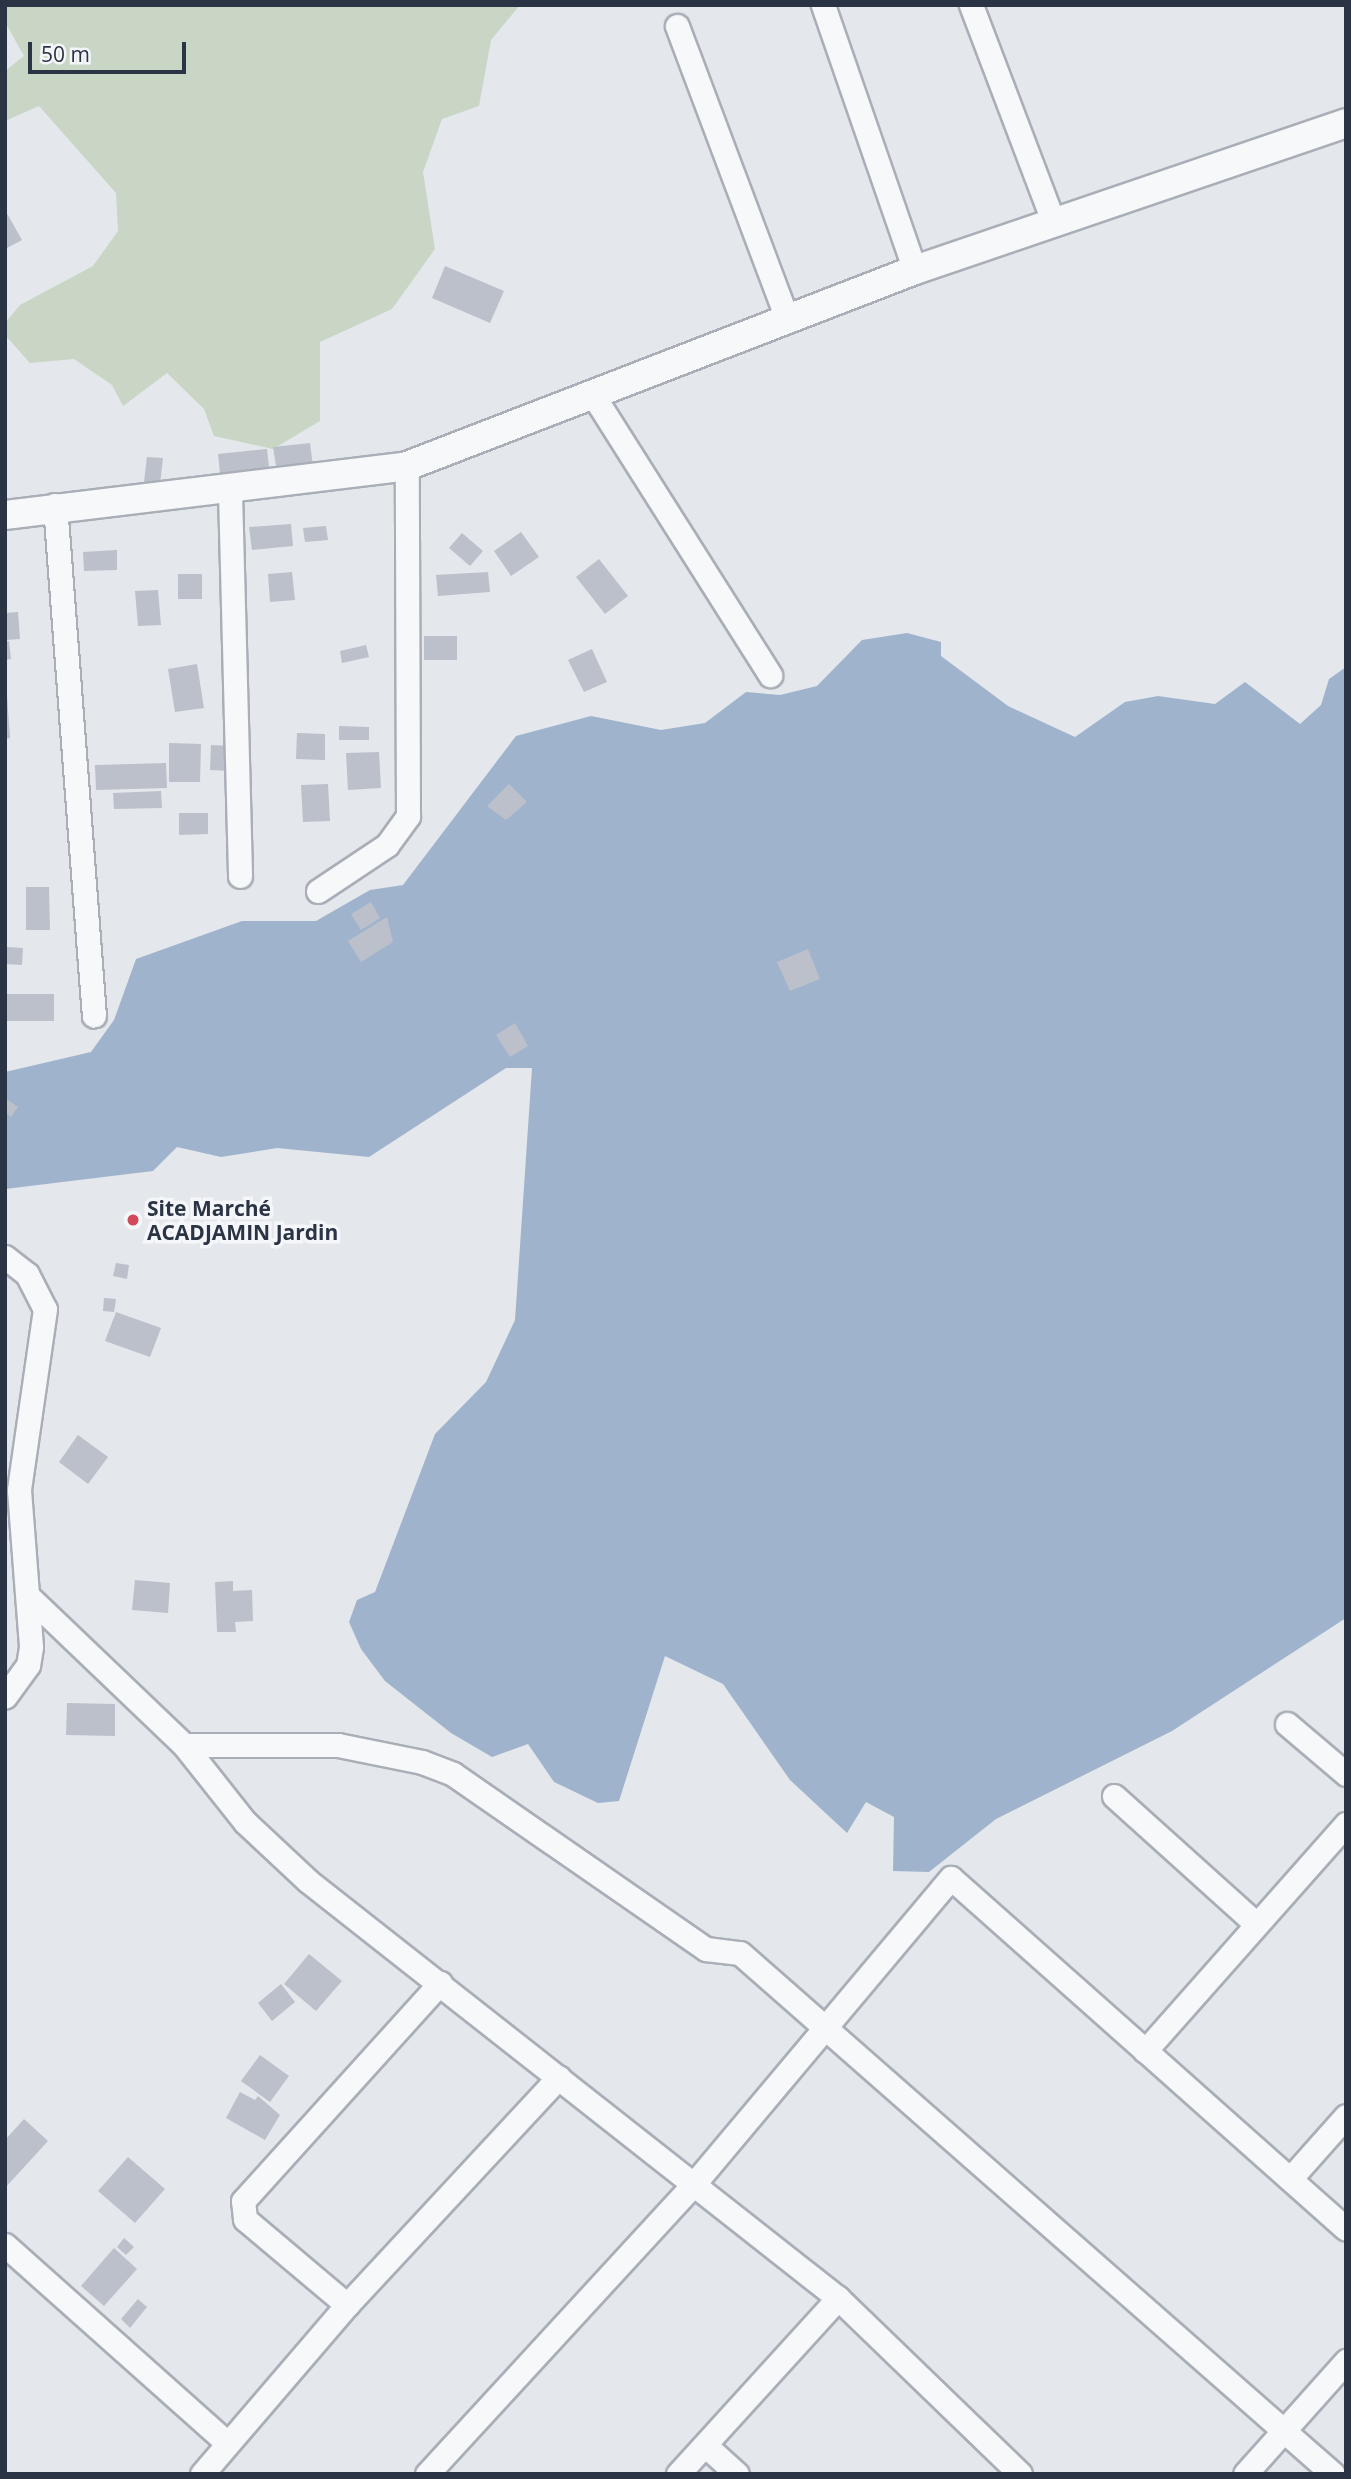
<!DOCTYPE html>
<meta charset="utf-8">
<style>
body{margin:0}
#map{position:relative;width:1351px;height:2479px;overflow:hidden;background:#e4e7ec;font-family:"Open Sans",sans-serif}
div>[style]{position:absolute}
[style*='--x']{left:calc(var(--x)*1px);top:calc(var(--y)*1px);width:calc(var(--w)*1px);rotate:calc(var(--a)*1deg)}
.green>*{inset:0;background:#c9d6c5}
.water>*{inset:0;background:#9fb4cc}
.building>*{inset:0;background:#bbc0ca}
.roads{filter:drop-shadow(2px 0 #a9aeb7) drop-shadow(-2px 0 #a9aeb7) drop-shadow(0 2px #a9aeb7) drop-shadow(0 -2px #a9aeb7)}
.minor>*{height:23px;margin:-11.5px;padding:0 11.5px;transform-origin:11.5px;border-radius:11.5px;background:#f7f8fa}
.tertiary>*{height:28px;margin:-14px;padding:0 14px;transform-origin:14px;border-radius:14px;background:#f7f8fa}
.dots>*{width:19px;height:19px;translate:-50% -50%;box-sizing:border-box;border:4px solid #f4f6f9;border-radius:50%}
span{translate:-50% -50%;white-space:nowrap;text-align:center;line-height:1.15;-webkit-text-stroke:7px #f4f6f9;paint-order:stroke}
.poi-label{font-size:21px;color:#2b3445;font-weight:700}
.left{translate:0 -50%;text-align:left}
.frame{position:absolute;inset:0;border:7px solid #2b3445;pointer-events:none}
.scale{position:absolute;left:28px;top:42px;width:158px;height:32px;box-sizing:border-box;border:4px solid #2b3445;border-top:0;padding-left:9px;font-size:21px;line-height:24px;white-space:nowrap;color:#2b3445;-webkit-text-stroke:5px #f4f6f9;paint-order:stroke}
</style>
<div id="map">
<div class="green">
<i style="clip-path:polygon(5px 5px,520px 5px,491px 40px,479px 106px,442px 119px,423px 172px,435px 249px,392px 309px,320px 342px,320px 421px,273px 449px,214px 436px,204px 409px,167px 373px,123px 406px,112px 385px,74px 359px,30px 363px,5px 335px,5px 323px,20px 305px,93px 266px,118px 231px,116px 193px,39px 106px,5px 121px,5px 71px,24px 56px,5px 22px)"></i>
</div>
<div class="water">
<i style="clip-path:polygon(907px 633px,941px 642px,941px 656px,1008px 706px,1075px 737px,1125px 702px,1158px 696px,1215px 704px,1245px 682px,1300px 724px,1321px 705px,1329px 679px,1346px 667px,1346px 1618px,1172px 1731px,996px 1819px,929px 1872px,893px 1871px,894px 1817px,866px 1802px,847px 1833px,790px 1780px,723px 1684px,665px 1656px,619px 1801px,598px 1803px,554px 1782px,528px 1744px,492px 1757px,451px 1733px,385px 1681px,361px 1649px,349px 1622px,357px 1600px,375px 1592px,435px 1434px,486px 1382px,515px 1320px,532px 1068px,506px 1068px,369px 1157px,277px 1148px,221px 1157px,177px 1147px,153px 1171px,5px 1189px,5px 1072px,91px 1052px,114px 1020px,136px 959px,242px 921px,316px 921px,370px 890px,403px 885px,516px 736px,591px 716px,661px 730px,705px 723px,746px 692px,780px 695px,817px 686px,862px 640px)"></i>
</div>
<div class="building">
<i style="clip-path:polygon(5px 210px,22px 240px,5px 249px)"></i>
<i style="clip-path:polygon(445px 266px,504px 291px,490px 323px,432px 298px)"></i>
<i style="clip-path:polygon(310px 443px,314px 475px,278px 479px,273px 447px)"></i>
<i style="clip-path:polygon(267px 449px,270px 477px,221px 483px,218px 454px)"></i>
<i style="clip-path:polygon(147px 457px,163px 458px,160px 484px,144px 482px)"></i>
<i style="clip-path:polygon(291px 524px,293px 546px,252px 550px,249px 527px)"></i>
<i style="clip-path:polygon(326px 526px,328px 540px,305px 542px,303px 528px)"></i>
<i style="clip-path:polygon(521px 532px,539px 557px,511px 576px,494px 551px)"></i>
<i style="clip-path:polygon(462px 533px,483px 551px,470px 566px,449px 548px)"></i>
<i style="clip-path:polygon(117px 550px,117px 570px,84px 571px,83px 552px)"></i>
<i style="clip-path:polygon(599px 559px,628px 596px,605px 614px,576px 577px)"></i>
<i style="clip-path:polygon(292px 572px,295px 600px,270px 602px,268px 574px)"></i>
<i style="clip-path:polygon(488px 572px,490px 592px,438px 596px,436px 575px)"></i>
<i style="clip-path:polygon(178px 574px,202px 574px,202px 599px,178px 599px)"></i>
<i style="clip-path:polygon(158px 590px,161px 625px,138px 626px,135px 591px)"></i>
<i style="clip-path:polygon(18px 612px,20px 639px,5px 640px,5px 613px)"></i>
<i style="clip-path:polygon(424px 636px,457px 636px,457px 660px,424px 660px)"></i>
<i style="clip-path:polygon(9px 641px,11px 659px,5px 660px,5px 642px)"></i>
<i style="clip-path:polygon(366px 645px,369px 657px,342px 663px,340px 651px)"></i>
<i style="clip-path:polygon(592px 649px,607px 682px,584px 692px,568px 660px)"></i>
<i style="clip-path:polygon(197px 664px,204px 708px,175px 712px,168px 669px)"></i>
<i style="clip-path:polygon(5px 695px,7px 695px,10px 738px,5px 739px)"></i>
<i style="clip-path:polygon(339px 726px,369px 727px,369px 740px,339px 740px)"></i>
<i style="clip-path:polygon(297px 733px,325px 734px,325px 760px,296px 759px)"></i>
<i style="clip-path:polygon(169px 743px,201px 744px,200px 782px,169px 782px)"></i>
<i style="clip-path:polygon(211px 745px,233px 746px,232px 771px,210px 770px)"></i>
<i style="clip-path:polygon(379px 752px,381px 788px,348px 790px,346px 753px)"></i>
<i style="clip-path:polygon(166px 763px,167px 788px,96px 790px,95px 765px)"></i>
<i style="clip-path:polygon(328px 784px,330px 821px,303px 822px,301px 785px)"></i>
<i style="clip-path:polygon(509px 784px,527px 802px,506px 820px,487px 806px)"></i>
<i style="clip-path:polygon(161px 791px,162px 808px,114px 809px,113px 793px)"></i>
<i style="clip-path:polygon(179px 813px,208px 813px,208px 834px,179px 835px)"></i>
<i style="clip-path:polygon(26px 887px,49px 887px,50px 930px,26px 930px)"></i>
<i style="clip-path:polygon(371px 902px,380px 918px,361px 930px,351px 914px)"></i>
<i style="clip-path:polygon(387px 917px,393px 942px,361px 962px,348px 941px)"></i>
<i style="clip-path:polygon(5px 947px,23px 948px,22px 965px,5px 964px)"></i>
<i style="clip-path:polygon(808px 949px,820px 979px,790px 991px,777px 962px)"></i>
<i style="clip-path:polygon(5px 994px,54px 994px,54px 1021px,5px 1021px)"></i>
<i style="clip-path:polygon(515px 1023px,528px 1046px,510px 1057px,496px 1035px)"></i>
<i style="clip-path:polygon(5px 1098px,18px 1107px,11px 1117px,5px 1112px)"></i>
<i style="clip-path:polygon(116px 1263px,129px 1265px,127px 1279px,113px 1276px)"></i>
<i style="clip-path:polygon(104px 1298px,116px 1299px,114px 1312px,103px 1311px)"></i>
<i style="clip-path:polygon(116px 1312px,161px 1328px,150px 1357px,105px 1341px)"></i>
<i style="clip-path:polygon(78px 1435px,108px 1457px,88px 1484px,59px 1462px)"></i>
<i style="clip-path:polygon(135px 1580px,170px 1583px,168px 1613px,132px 1610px)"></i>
<i style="clip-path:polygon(233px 1581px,233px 1591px,252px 1590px,253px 1621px,235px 1622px,236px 1632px,217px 1632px,215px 1582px)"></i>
<i style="clip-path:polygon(67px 1703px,115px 1704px,115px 1736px,66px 1735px)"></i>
<i style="clip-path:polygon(309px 1954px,342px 1981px,316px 2011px,284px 1984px)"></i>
<i style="clip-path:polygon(281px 1984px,295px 2002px,272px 2021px,258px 2003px)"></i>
<i style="clip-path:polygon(260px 2055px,289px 2076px,270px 2102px,241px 2081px)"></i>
<i style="clip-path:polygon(240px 2092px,255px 2100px,258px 2096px,280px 2115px,265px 2140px,226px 2118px)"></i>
<i style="clip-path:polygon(24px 2119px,48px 2141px,5px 2188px,5px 2140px)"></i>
<i style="clip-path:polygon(128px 2157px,165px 2189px,135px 2223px,98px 2191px)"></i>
<i style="clip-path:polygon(124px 2238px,134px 2247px,126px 2255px,117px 2247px)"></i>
<i style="clip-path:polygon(114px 2248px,137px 2269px,104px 2306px,81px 2286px)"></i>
<i style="clip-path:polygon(138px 2299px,147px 2307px,130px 2328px,121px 2319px)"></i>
</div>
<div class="roads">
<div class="minor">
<i style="--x:823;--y:5;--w:281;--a:70.9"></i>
<i style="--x:971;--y:5;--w:233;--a:69.2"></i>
<i style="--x:677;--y:26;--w:315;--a:69.4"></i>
<i style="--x:595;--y:398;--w:328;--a:57.7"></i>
<i style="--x:230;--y:492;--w:384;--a:88.5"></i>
<i style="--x:55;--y:505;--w:512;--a:85.64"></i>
<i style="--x:318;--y:891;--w:83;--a:-33.7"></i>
<i style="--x:387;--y:845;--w:36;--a:-54"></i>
<i style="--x:408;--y:816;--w:350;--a:-90.2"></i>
<i style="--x:5;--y:1257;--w:28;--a:38"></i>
<i style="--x:27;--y:1274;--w:39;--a:63"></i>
<i style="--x:45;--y:1309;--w:183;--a:98.2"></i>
<i style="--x:19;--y:1490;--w:157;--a:85.6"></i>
<i style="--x:31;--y:1647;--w:18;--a:99"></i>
<i style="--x:28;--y:1665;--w:39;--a:126"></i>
<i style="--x:28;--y:1596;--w:216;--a:43.7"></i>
<i style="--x:184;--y:1745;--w:98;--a:51.6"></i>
<i style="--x:245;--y:1822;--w:86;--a:43.1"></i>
<i style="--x:308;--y:1881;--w:674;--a:38.2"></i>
<i style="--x:838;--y:2298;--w:253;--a:44"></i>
<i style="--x:1287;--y:1724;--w:77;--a:40.3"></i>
<i style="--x:184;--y:1745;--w:154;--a:0"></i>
<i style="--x:338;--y:1745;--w:86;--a:11.4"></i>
<i style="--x:422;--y:1762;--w:33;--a:21"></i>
<i style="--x:453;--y:1774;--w:308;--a:34.7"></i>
<i style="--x:706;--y:1949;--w:34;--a:7"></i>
<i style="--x:740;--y:1953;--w:789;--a:41.3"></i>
<i style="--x:1114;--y:1796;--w:190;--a:42"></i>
<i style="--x:1145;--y:2051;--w:303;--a:-48.5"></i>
<i style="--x:1290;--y:2179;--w:84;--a:-48.4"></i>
<i style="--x:5;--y:2245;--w:297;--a:41.7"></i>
<i style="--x:347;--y:2305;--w:133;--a:-139.9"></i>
<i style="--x:245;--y:2219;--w:18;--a:-96"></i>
<i style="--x:243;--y:2201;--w:294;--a:-47.9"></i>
<i style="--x:705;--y:2445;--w:43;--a:42.2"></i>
<i style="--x:202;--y:2474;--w:223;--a:-49.4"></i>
<i style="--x:347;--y:2305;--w:311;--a:-47.1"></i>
<i style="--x:427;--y:2474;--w:393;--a:-47.4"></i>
<i style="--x:693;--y:2185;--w:401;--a:-50"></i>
<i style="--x:951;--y:1878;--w:528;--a:41.62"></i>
<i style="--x:678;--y:2474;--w:238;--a:-47.7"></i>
<i style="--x:1245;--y:2474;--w:152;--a:-48.2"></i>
</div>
<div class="tertiary">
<i style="--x:5;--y:515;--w:405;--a:-6.9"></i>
<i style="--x:407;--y:466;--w:544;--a:-21.1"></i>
<i style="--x:915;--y:270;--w:455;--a:-18.8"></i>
</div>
</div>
<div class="dots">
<i style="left:133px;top:1220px;background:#d1495b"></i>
</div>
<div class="poi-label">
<span class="left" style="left:147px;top:1220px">Site Marché<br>ACADJAMIN Jardin</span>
</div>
<div class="frame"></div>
<div class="scale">50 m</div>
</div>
